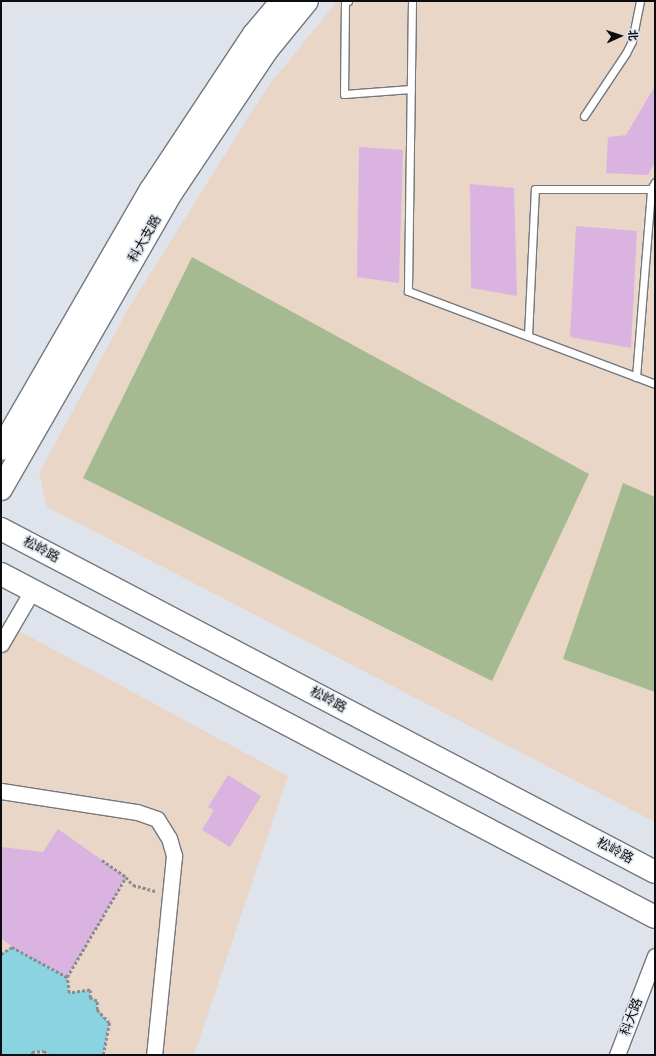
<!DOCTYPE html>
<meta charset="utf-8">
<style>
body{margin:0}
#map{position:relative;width:656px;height:1056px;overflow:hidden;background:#dfe4ec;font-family:"Sofia Sans Condensed","Noto Sans SC",sans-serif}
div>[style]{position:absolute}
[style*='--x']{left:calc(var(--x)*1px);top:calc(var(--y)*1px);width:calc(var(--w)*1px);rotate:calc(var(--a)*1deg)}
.education>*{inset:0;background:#e9d6c6}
.green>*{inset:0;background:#a6ba91}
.water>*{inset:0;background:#8ad4e2}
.building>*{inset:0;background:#dbb3e0}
.path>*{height:2.5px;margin-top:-1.25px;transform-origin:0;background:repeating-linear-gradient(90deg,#8a8d93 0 3px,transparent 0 5px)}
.roads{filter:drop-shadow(1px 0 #73787f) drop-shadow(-1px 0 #73787f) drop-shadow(0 1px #73787f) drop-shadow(0 -1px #73787f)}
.service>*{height:7px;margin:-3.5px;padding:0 3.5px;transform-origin:3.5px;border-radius:3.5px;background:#fff}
.minor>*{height:15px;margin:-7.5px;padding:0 7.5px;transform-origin:7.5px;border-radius:7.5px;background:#fff}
.primary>*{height:22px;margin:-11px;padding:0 11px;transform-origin:11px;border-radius:11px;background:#fff}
span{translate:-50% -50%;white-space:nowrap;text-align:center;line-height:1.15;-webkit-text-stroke:3px #dfe4ec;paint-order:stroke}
.street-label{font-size:13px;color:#0b0d10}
.frame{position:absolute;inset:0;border:2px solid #0b0d10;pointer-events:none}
.north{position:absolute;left:600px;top:16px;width:40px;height:40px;-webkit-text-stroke:3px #dfe4ec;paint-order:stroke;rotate:87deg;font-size:11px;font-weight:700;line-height:16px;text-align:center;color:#0b0d10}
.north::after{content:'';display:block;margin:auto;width:14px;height:18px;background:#0b0d10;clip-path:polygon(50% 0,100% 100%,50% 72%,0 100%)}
</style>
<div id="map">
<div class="education">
<i style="clip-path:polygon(337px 1px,655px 1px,655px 822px,47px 507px,39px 473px,128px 309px,266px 89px)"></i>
<i style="clip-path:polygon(1px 621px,288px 776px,194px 1055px,1px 1055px)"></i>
</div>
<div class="green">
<i style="clip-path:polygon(192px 257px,589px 474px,492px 681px,83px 478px)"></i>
<i style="clip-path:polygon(623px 483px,655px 497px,655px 692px,563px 659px)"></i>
</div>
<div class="water">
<i style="clip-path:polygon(12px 947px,67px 977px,69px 993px,90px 990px,90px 998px,97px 1001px,97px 1010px,109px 1023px,103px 1055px,50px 1055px,44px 1051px,32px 1052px,32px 1055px,1px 1055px,1px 954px)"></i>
</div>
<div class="building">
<i style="clip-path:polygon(655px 86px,655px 162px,648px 175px,606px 173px,608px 137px,626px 135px)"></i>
<i style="clip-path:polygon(359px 147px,403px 150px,399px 283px,357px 277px)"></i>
<i style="clip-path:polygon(470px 184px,514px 188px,517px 296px,471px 288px)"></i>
<i style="clip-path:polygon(576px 226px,637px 231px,631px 348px,570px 337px)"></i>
<i style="clip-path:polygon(228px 775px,261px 796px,230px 847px,202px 830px,214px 810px,208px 807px)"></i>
<i style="clip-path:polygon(58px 829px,126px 877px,67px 977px,12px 947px,1px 938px,1px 847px,43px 852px)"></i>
</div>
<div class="path">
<i style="--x:102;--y:860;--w:29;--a:35"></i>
<i style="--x:126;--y:877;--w:11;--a:49"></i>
<i style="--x:133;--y:885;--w:24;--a:15"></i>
<i style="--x:1;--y:954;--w:13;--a:-32"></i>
<i style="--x:12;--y:947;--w:63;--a:28.6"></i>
<i style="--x:32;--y:1055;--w:3;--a:-90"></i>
<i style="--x:32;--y:1052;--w:12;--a:-5"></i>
<i style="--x:44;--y:1051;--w:7;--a:34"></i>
<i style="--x:103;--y:1055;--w:33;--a:-79"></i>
<i style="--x:109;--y:1023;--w:18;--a:-133"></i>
<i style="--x:97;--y:1010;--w:9;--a:-90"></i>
<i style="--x:97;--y:1001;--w:8;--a:-157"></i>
<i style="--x:90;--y:998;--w:8;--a:-90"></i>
<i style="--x:90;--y:990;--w:21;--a:172"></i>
<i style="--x:69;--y:993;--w:16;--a:-97"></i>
<i style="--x:67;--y:977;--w:116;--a:-59.5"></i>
</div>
<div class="roads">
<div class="service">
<i style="--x:348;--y:1;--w:3;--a:180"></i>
<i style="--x:345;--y:1;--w:93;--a:90.6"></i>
<i style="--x:344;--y:94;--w:67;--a:-4.3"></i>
<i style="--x:412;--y:1;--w:290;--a:90.8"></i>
<i style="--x:408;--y:291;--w:264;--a:20.6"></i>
<i style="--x:584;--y:116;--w:76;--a:-56.3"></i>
<i style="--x:626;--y:53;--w:13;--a:-63"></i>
<i style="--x:632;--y:41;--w:41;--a:-78.7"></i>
<i style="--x:528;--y:336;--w:147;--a:-87.3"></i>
<i style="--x:535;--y:189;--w:116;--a:0"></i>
<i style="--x:636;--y:377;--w:189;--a:-85.4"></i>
<i style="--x:651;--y:189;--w:8;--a:-60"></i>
</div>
<div class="minor">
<i style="--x:1;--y:644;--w:61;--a:-59.7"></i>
<i style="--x:1;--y:791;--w:138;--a:8.8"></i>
<i style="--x:137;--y:812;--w:21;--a:19"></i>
<i style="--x:157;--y:819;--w:22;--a:58"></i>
<i style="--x:169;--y:838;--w:19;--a:74"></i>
<i style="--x:174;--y:856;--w:200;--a:95.7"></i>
<i style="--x:617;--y:1055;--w:106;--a:-69"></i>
</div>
<div class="primary">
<i style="--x:1;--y:449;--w:298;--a:-60"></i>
<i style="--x:150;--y:191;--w:188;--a:-56.5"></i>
<i style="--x:254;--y:34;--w:43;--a:-49.7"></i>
<i style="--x:1;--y:489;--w:339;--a:-60.1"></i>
<i style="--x:170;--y:195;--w:174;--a:-56.2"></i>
<i style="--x:267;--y:50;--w:63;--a:-50.8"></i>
<i style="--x:1;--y:529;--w:738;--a:27.68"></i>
<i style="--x:1;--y:574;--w:738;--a:27.68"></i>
</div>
</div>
<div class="street-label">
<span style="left:145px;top:239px;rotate:-60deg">科大支路</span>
<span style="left:41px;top:550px;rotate:28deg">松岭路</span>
<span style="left:328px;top:700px;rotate:28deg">松岭路</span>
<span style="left:615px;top:851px;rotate:28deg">松岭路</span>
<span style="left:632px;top:1017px;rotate:-69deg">科大路</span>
</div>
<div class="frame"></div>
<div class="north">北</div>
</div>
